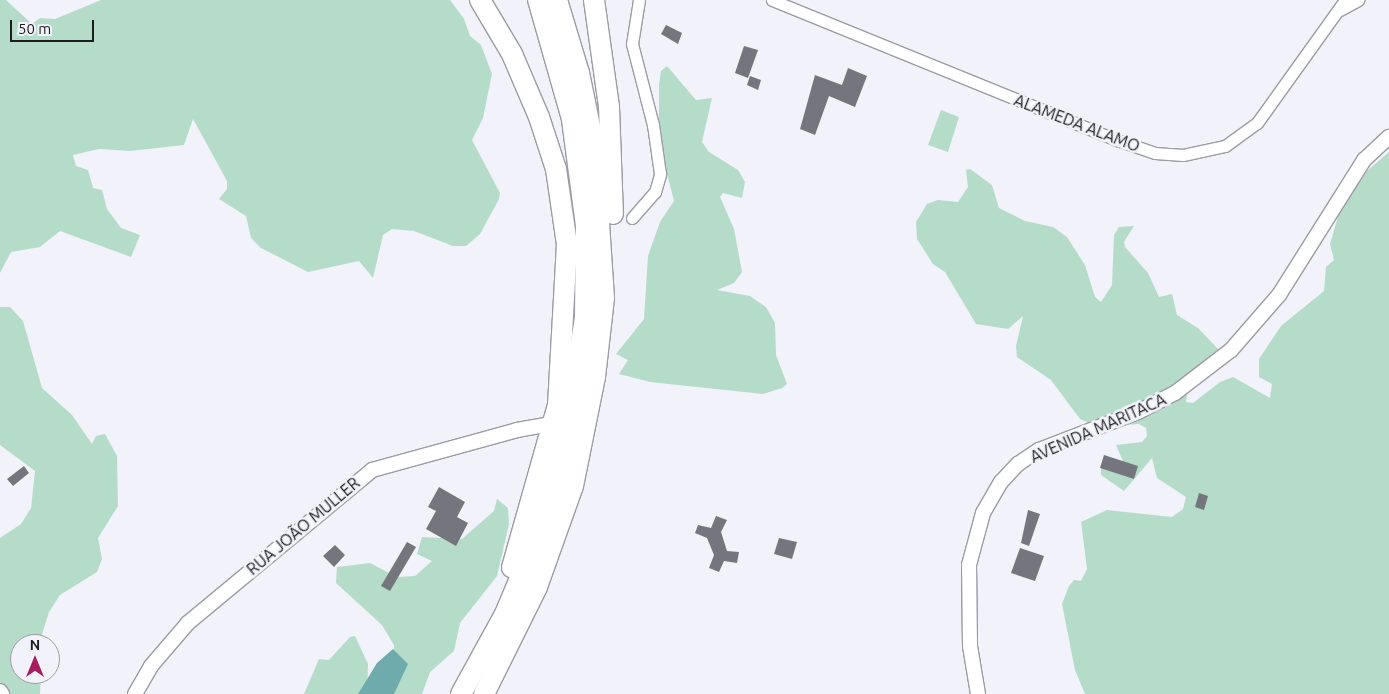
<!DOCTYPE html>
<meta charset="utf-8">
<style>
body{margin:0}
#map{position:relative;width:1389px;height:694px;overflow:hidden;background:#f1f2fa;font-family:Ubuntu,sans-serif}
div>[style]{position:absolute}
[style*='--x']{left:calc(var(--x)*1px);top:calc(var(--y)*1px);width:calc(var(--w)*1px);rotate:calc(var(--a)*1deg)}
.green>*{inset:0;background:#b5dcc8}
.water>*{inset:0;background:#6fabac}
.building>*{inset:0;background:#75767d}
.roads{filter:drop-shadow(1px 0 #9b9ca4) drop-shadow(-1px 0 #9b9ca4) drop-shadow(0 1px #9b9ca4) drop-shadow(0 -1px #9b9ca4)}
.minor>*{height:11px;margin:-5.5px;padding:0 5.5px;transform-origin:5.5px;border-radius:5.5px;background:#fff}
.tertiary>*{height:14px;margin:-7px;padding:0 7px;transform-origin:7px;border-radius:7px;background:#fff}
.motorway>*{height:20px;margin:-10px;padding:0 10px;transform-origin:10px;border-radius:10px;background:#fff}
span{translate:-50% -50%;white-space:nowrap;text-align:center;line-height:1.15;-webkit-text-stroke:5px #f1f2fa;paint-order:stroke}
.street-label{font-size:16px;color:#1c1c1f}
.north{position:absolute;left:10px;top:634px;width:50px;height:50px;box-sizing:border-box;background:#f1f2fa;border:1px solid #9c9ca2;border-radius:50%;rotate:0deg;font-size:14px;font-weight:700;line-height:20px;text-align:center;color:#1c1c1f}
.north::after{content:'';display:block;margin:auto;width:18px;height:22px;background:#a81c5f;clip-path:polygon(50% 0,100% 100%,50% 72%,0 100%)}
.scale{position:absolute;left:10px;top:20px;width:84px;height:22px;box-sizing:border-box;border:2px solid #1c1c1f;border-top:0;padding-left:6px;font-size:15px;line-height:18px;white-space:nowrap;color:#1c1c1f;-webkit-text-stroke:4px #f1f2fa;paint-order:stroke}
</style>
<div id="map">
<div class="green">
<i style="clip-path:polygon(0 0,6px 0,32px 24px,40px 18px,55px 19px,101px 0,450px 0,464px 19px,470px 36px,481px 45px,492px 74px,483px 118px,472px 140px,500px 193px,499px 199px,480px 234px,466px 246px,453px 246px,414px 231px,392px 229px,383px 235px,373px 278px,359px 261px,308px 272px,261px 248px,251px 238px,246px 216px,219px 199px,227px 189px,227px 181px,193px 119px,184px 145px,130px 151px,99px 149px,73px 155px,76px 166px,88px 170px,93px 188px,102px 190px,107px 209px,121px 228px,140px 235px,131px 257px,60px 231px,40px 247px,11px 252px,0 273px)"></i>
<i style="clip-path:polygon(667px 66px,696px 100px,712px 98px,702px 142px,709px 152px,738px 170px,745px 182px,742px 198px,723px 193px,720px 197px,734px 229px,742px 272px,734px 283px,717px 290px,750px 296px,766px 307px,775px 323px,776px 355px,787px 384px,782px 388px,763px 394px,650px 382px,619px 374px,628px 360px,616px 354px,644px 319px,648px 256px,660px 222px,674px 201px,659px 143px,659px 85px,661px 71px)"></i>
<i style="clip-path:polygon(941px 110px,959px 117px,948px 152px,928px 145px)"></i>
<i style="clip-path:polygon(1389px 152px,1389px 694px,1085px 694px,1075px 670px,1062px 604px,1069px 586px,1074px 580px,1081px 581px,1087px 569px,1081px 522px,1107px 510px,1172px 517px,1183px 509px,1186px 497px,1157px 478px,1152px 458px,1124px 491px,1101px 475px,1101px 467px,1125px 466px,1116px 445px,1142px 442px,1147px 436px,1146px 428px,1139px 424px,1097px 427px,1080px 419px,1051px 380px,1017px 357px,1016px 346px,1023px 316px,1008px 329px,976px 324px,945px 272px,933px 264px,917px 239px,916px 222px,927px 204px,938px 200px,958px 202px,968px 187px,966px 170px,970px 169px,992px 185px,999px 208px,1025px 221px,1053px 227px,1067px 237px,1085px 265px,1095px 297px,1101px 302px,1112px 285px,1114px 235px,1119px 227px,1134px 226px,1124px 242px,1125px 247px,1148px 273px,1159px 297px,1172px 294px,1177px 315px,1198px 328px,1219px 350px,1216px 362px,1188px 387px,1186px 402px,1193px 403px,1220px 382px,1233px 377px,1270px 398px,1272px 384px,1259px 377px,1259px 359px,1281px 326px,1324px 291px,1326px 267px,1334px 260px,1330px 244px,1339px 213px,1367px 171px)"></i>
<i style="clip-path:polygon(0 307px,10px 307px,23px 321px,42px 388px,72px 415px,92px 444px,96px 436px,105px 434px,117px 456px,118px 506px,98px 538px,102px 559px,97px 572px,60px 595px,49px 612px,39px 644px,20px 644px,20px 674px,41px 674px,40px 694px,0 694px,0 538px,21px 524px,31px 508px,35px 471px,0 445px)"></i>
<i style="clip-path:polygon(497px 499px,508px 508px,509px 524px,497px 576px,460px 623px,454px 651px,430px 672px,422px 694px,384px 694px,394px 658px,394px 645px,382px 625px,336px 583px,337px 567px,370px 563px,397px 577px,415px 576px,432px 561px,417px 554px,422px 537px,462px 539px,494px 511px)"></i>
<i style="clip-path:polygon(355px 636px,368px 664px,367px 694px,304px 694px,319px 659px,329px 660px,350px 637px)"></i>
</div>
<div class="water">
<i style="clip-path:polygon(393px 649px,408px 664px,394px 694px,358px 694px,377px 663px)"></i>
</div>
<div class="building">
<i style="clip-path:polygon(666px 25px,682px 33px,678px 44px,661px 34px)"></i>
<i style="clip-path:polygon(744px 46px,758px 50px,748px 78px,735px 73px)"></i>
<i style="clip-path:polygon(848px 68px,867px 76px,855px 107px,829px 96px,815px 135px,800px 129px,815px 75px,842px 85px)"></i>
<i style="clip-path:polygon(750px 76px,761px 80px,758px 90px,747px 85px)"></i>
<i style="clip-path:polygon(1104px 455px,1138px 466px,1134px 479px,1100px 468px)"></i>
<i style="clip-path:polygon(24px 466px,29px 473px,13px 486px,7px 479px)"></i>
<i style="clip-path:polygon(439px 487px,465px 502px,457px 517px,468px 523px,456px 546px,426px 529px,436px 511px,428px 507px)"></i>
<i style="clip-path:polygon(1199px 493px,1208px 496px,1204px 510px,1195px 507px)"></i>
<i style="clip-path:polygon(1028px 510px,1040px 514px,1029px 546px,1021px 543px)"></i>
<i style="clip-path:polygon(716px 516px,727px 520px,721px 532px,727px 551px,739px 552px,737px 563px,724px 561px,719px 572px,709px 568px,714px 555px,707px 538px,695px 533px,698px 525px,711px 528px)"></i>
<i style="clip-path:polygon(779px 538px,797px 542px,792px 559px,774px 554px)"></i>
<i style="clip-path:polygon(407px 542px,416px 547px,390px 591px,381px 586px)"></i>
<i style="clip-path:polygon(335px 545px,345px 555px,334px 567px,323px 556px)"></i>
<i style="clip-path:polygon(1020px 548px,1044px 556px,1035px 581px,1011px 573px)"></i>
</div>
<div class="roads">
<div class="minor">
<i style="--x:772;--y:0;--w:375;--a:22.1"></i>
<i style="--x:1120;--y:141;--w:37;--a:19"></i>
<i style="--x:1155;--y:153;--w:28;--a:4"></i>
<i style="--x:1183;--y:155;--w:43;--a:-12.1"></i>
<i style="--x:1225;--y:146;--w:39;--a:-36"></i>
<i style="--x:1257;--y:123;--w:151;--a:-54.4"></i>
<i style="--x:1340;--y:10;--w:21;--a:-29"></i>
<i style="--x:632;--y:218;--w:35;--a:-49"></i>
<i style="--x:655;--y:192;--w:19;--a:-74"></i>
<i style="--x:660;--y:174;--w:49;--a:-98.1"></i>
<i style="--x:653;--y:125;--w:84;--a:-104.5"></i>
<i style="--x:632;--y:44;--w:45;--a:-81"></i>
</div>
<div class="tertiary">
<i style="--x:0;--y:691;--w:4;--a:56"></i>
<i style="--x:135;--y:694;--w:32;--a:-60"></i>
<i style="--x:151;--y:666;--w:57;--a:-49.3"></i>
<i style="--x:188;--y:623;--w:239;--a:-39.7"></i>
<i style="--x:372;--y:470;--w:150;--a:-15.4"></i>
<i style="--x:517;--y:430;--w:29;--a:-10"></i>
<i style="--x:546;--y:425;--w:9;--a:21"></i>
<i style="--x:978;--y:694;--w:49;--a:-99.5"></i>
<i style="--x:970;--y:646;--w:81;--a:-90.7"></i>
<i style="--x:969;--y:565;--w:54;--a:-74.9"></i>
<i style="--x:983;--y:513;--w:36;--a:-60"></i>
<i style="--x:1001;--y:482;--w:25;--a:-47"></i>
<i style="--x:1018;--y:464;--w:25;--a:-34"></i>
<i style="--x:1039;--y:450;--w:106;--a:-21"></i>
<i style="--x:1138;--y:412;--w:42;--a:-27.2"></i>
<i style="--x:1175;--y:393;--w:71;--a:-37.5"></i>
<i style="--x:1231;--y:350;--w:73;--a:-48.9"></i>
<i style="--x:1279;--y:295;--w:160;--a:-57.8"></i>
<i style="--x:1364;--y:160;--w:34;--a:-43"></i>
</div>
<div class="motorway">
<i style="--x:480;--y:0;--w:63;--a:59.3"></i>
<i style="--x:512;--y:54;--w:69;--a:66.8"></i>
<i style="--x:539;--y:117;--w:55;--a:71.9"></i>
<i style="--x:556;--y:169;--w:76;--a:81.7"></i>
<i style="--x:567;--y:244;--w:161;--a:93.2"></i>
<i style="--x:558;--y:405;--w:169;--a:105.8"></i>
<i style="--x:594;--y:0;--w:108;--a:82"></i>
<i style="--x:609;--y:107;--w:107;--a:87.9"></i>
<i style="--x:461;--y:694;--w:91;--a:-61.2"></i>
<i style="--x:505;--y:614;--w:105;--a:-67.1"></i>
<i style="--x:546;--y:517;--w:94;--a:-76.4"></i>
<i style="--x:568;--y:426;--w:110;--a:-81.1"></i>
<i style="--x:585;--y:317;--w:91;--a:-89.4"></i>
<i style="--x:586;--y:226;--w:108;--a:-97.5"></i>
<i style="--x:572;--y:119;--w:124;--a:-105.9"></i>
<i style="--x:484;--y:694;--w:119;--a:-63.6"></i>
<i style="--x:537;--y:587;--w:107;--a:-70.4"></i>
<i style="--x:573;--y:486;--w:111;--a:-78.6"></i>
<i style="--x:595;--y:377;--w:80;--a:-83.5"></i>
<i style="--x:604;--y:298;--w:152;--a:-93.8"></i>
<i style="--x:594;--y:146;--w:75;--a:-101.6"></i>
<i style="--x:579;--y:73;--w:76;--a:-106.8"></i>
</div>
</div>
<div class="street-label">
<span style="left:1077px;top:123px;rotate:21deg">ALAMEDA ALAMO</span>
<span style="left:1098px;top:428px;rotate:-24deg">AVENIDA MARITACA</span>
<span style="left:303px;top:526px;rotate:-40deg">RUA JOÃO MULLER</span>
</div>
<div class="north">N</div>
<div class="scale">50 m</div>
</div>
